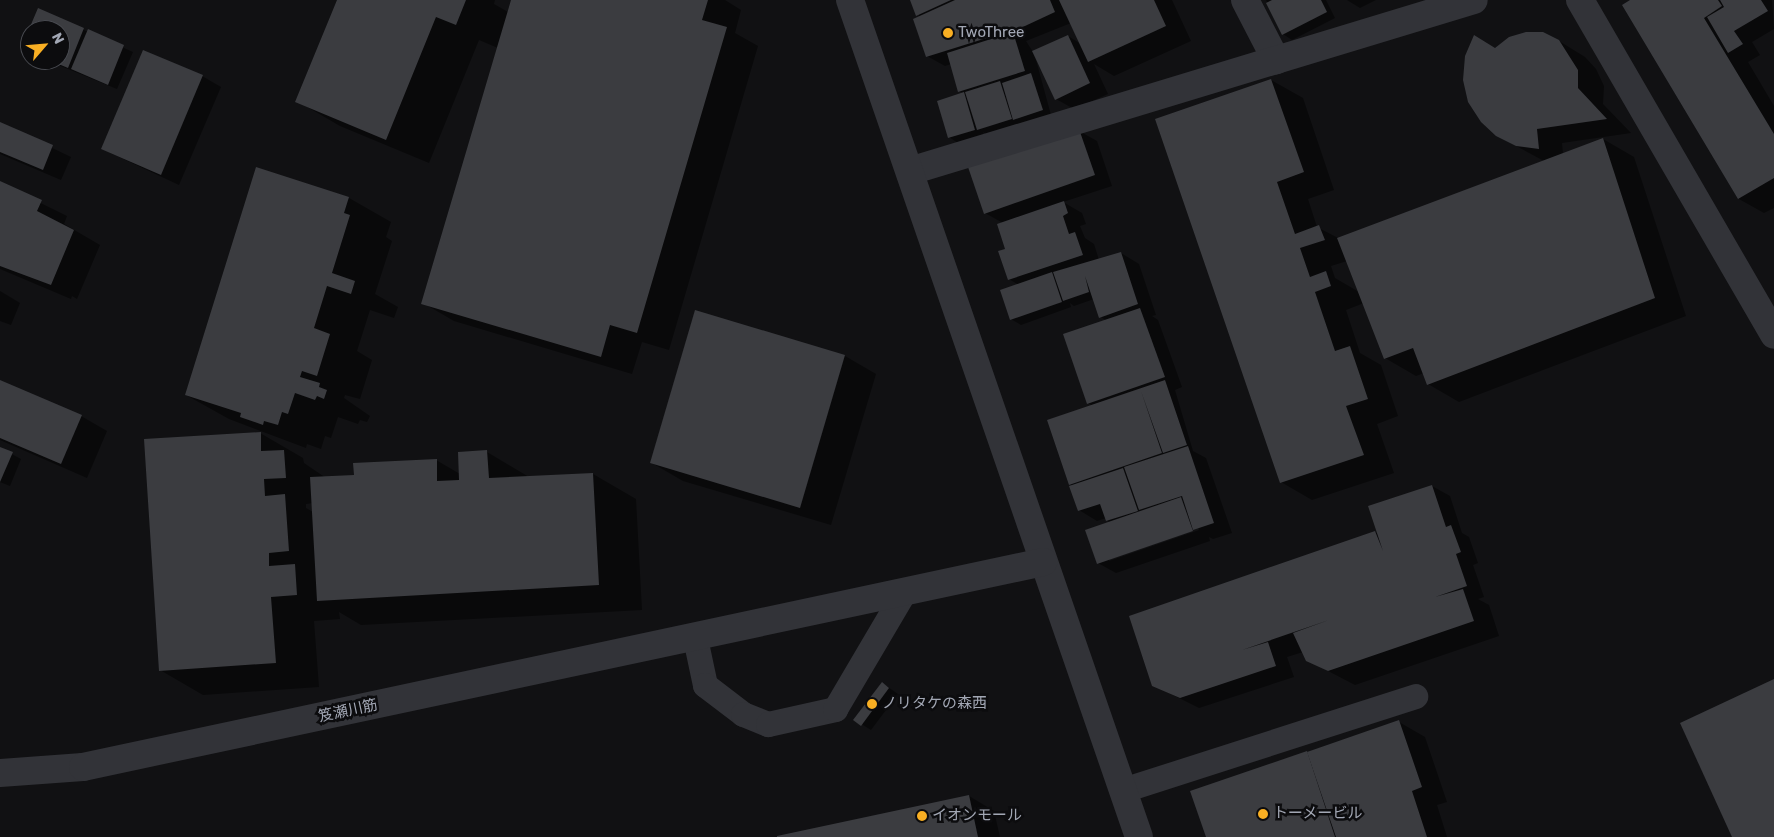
<!DOCTYPE html>
<meta charset="utf-8">
<style>
body{margin:0}
#map{position:relative;width:1774px;height:837px;overflow:hidden;background:#111113;font-family:Rubik,"Noto Sans JP",sans-serif}
div>[style]{position:absolute}
[style*='--x']{left:calc(var(--x)*1px);top:calc(var(--y)*1px);width:calc(var(--w)*1px);rotate:calc(var(--a)*1deg)}
.shadow>*{inset:0;background:#0007}
.building>*{inset:0;background:#3b3c40}
.service>*{height:25px;margin:-12.5px;padding:0 12.5px;transform-origin:12.5px;border-radius:12.5px;background:#323338}
.minor>*{height:28px;margin:-14px;padding:0 14px;transform-origin:14px;border-radius:14px;background:#323338}
.tertiary>*{height:28px;margin:-14px;padding:0 14px;transform-origin:14px;border-radius:14px;background:#323338}
.dots>*{width:14px;height:14px;translate:-50% -50%;box-sizing:border-box;border:2px solid #0c0c0e;border-radius:50%}
span{translate:-50% -50%;white-space:nowrap;text-align:center;line-height:1.15;-webkit-text-stroke:5px #0c0c0e;paint-order:stroke}
.poi-label{font-size:15px;color:#a2a7b4}
.left{translate:0 -50%;text-align:left}
.street-label{font-size:15px;color:#a2a7b4}
.north{position:absolute;left:20px;top:20px;width:50px;height:50px;box-sizing:border-box;background:#0c0c0e;border:1px solid #484a50;border-radius:50%;rotate:63deg;font-size:14px;font-weight:700;line-height:20px;text-align:center;color:#a2a7b4}
.north::after{content:'';display:block;margin:auto;width:18px;height:22px;background:#f9af23;clip-path:polygon(50% 0,100% 100%,50% 72%,0 100%)}
</style>
<div id="map">
<div class="shadow">
<i style="clip-path:polygon(339px 0,495px 0,494px 4px,508px 12px,512px 0,725px 0,741px 10px,735px 33px,758px 46px,669px 350px,642px 342px,632px 374px,454px 321px,423px 303px,498px 48px,479px 40px,429px 163px,340px 126px,297px 101px)"></i>
<i style="clip-path:polygon(evenodd,911px 0,1172px 0,1191px 41px,1114px 76px,1094px 64px,1108px 94px,1074px 109px,1056px 99px,1036px 60px,1051px 115px,987px 135px,983px 132px,984px 135px,958px 143px,949px 137px,963px 93px,959px 91px,951px 64px,945px 66px,927px 56px,920px 17px,911px 0,1071px 23px,1081px 44px,1068px 36px,1033px 52px,1026px 41px,1071px 23px)"></i>
<i style="clip-path:polygon(1326px 0,1335px 18px,1292px 40px,1283px 34px,1266px 0)"></i>
<i style="clip-path:polygon(1347px 0,1376px 0,1360px 8px)"></i>
<i style="clip-path:polygon(1632px 0,1772px 0,1774px 29px,1752px 42px,1760px 55px,1748px 62px,1774px 106px,1774px 208px,1764px 213px,1739px 199px)"></i>
<i style="clip-path:polygon(39px 10px,133px 52px,117px 89px,46px 60px,60px 60px,60px 30px,30px 30px,30px 52px,22px 47px)"></i>
<i style="clip-path:polygon(evenodd,1559px 41px,1585px 57px,1596px 69px,1604px 86px,1603px 104px,1631px 133px,1562px 143px,1563px 154px,1603px 139px,1634px 157px,1686px 316px,1459px 402px,1428px 384px,1424px 373px,1416px 376px,1385px 358px,1364px 303px,1346px 310px,1360px 353px,1381px 365px,1398px 416px,1377px 424px,1394px 473px,1312px 500px,1281px 482px,1271px 80px,1303px 98px,1334px 190px,1308px 199px,1317px 227px,1340px 239px,1544px 161px,1496px 135px,1495px 49px,1559px 41px,1347px 261px,1359px 292px,1335px 278px,1331px 266px,1347px 261px)"></i>
<i style="clip-path:polygon(202px 76px,221px 87px,179px 185px,102px 149px)"></i>
<i style="clip-path:polygon(0 123px,71px 157px,61px 180px,0 154px)"></i>
<i style="clip-path:polygon(evenodd,1079px 131px,1097px 141px,1112px 186px,1063px 202px,1082px 213px,1086px 224px,1080px 226px,1085px 238px,1094px 244px,1099px 260px,1121px 253px,1139px 264px,1156px 315px,1152px 316px,1158px 320px,1182px 387px,1175px 390px,1193px 451px,1206px 458px,1232px 533px,1213px 539px,1209px 537px,1210px 541px,1116px 573px,1098px 563px,1109px 522px,1106px 518px,1097px 521px,1079px 510px,1073px 486px,1070px 484px,1093px 406px,1088px 403px,1107px 321px,1101px 317px,1094px 299px,1074px 306px,1070px 303px,1071px 307px,1021px 325px,1011px 319px,1019px 285px,1009px 279px,1003px 223px,985px 213px,1079px 131px,1198px 527px,1199px 530px,1109px 561px,1109px 558px,1198px 527px)"></i>
<i style="clip-path:polygon(0 183px,67px 216px,64px 224px,100px 245px,77px 299px,72px 296px,71px 299px,0 269px)"></i>
<i style="clip-path:polygon(349px 198px,391px 222px,386px 237px,392px 241px,375px 294px,398px 307px,394px 318px,370px 310px,357px 351px,372px 360px,360px 399px,345px 395px,344px 398px,370px 416px,367px 422px,360px 420px,358px 424px,338px 417px,331px 438px,325px 436px,321px 449px,307px 444px,306px 448px,229px 419px,186px 395px)"></i>
<i style="clip-path:polygon(0 291px,20px 303px,11px 325px,0 321px)"></i>
<i style="clip-path:polygon(845px 356px,876px 374px,831px 525px,683px 481px,652px 463px)"></i>
<i style="clip-path:polygon(0 381px,81px 416px,107px 431px,87px 478px,0 440px)"></i>
<i style="clip-path:polygon(evenodd,260px 433px,303px 458px,304px 463px,326px 478px,355px 476px,436px 460px,460px 474px,487px 452px,529px 477px,593px 474px,636px 499px,642px 610px,361px 625px,339px 612px,340px 619px,314px 621px,319px 687px,203px 695px,160px 670px,260px 433px,313px 503px,313px 512px,306px 508px,306px 504px,313px 503px)"></i>
<i style="clip-path:polygon(0 448px,21px 459px,10px 486px,0 482px)"></i>
<i style="clip-path:polygon(1432px 486px,1450px 496px,1462px 533px,1469px 537px,1478px 563px,1473px 565px,1484px 597px,1478px 599px,1489px 605px,1499px 636px,1355px 685px,1307px 660px,1303px 652px,1287px 657px,1294px 677px,1199px 708px,1153px 685px,1375px 532px,1378px 534px)"></i>
<i style="clip-path:polygon(882px 683px,898px 694px,871px 730px,855px 720px)"></i>
<i style="clip-path:polygon(1399px 722px,1425px 737px,1447px 802px,1437px 805px,1447px 837px,1207px 837px,1306px 753px)"></i>
<i style="clip-path:polygon(969px 796px,994px 811px,1000px 837px,779px 837px)"></i>
</div>
<div class="building">
<i style="clip-path:polygon(337px 0,466px 0,456px 25px,436px 17px,386px 140px,295px 102px)"></i>
<i style="clip-path:polygon(511px 0,708px 0,702px 20px,727px 27px,637px 333px,610px 325px,601px 357px,421px 304px)"></i>
<i style="clip-path:polygon(910px 0,951px 0,916px 16px)"></i>
<i style="clip-path:polygon(955px 0,1050px 0,1055px 12px,1025px 26px,926px 57px,913px 19px)"></i>
<i style="clip-path:polygon(1059px 0,1154px 0,1166px 26px,1088px 62px)"></i>
<i style="clip-path:polygon(1272px 0,1321px 0,1327px 12px,1282px 35px,1266px 3px)"></i>
<i style="clip-path:polygon(1630px 0,1718px 0,1722px 6px,1704px 18px,1774px 134px,1774px 178px,1738px 199px,1622px 5px)"></i>
<i style="clip-path:polygon(1720px 0,1761px 0,1768px 11px,1734px 31px,1743px 44px,1728px 53px,1707px 17px,1724px 7px)"></i>
<i style="clip-path:polygon(38px 8px,84px 28px,68px 68px,49px 60px,60px 60px,60px 30px,30px 30px,30px 52px,21px 48px)"></i>
<i style="clip-path:polygon(88px 29px,124px 45px,108px 85px,71px 69px)"></i>
<i style="clip-path:polygon(1013px 32px,1025px 71px,958px 92px,947px 53px)"></i>
<i style="clip-path:polygon(1526px 32px,1543px 32px,1559px 40px,1578px 70px,1578px 88px,1607px 119px,1537px 129px,1539px 149px,1516px 146px,1496px 136px,1481px 122px,1468px 102px,1463px 80px,1465px 56px,1474px 35px,1495px 48px,1509px 37px)"></i>
<i style="clip-path:polygon(1068px 35px,1090px 83px,1055px 100px,1032px 51px)"></i>
<i style="clip-path:polygon(143px 50px,203px 75px,161px 175px,101px 149px)"></i>
<i style="clip-path:polygon(1031px 73px,1043px 110px,1013px 120px,1002px 83px)"></i>
<i style="clip-path:polygon(1271px 79px,1304px 172px,1277px 182px,1295px 234px,1319px 225px,1325px 240px,1300px 248px,1310px 277px,1326px 271px,1331px 286px,1315px 292px,1335px 351px,1350px 346px,1368px 399px,1346px 406px,1364px 455px,1280px 483px,1155px 119px)"></i>
<i style="clip-path:polygon(1000px 81px,1012px 119px,977px 130px,965px 92px)"></i>
<i style="clip-path:polygon(964px 92px,975px 130px,948px 138px,937px 101px)"></i>
<i style="clip-path:polygon(0 122px,53px 145px,43px 170px,0 152px)"></i>
<i style="clip-path:polygon(1079px 129px,1095px 175px,984px 214px,968px 167px)"></i>
<i style="clip-path:polygon(1603px 138px,1655px 298px,1427px 385px,1413px 348px,1384px 359px,1337px 238px)"></i>
<i style="clip-path:polygon(256px 167px,349px 197px,344px 213px,350px 215px,332px 273px,355px 281px,351px 294px,327px 286px,314px 328px,330px 334px,317px 376px,302px 371px,300px 377px,320px 383px,319px 387px,327px 390px,324px 399px,317px 396px,315px 400px,295px 393px,288px 414px,282px 412px,278px 425px,264px 421px,263px 425px,240px 417px,241px 413px,185px 395px)"></i>
<i style="clip-path:polygon(0 181px,42px 200px,37px 211px,74px 230px,51px 285px,0 266px)"></i>
<i style="clip-path:polygon(1064px 201px,1068px 213px,1063px 216px,1069px 234px,1075px 232px,1083px 255px,1008px 280px,998px 251px,1005px 249px,997px 224px)"></i>
<i style="clip-path:polygon(1121px 252px,1138px 304px,1099px 318px,1085px 276px,1089px 292px,1063px 301px,1053px 272px)"></i>
<i style="clip-path:polygon(1052px 272px,1062px 302px,1010px 320px,1000px 290px)"></i>
<i style="clip-path:polygon(1140px 308px,1165px 377px,1087px 404px,1063px 334px)"></i>
<i style="clip-path:polygon(695px 310px,845px 355px,800px 508px,650px 463px)"></i>
<i style="clip-path:polygon(0 380px,82px 415px,61px 464px,0 438px)"></i>
<i style="clip-path:polygon(1165px 380px,1187px 445px,1163px 453px,1141px 391px,1162px 453px,1069px 485px,1047px 420px)"></i>
<i style="clip-path:polygon(261px 432px,261px 451px,284px 450px,286px 478px,264px 479px,265px 496px,285px 494px,289px 551px,269px 553px,269px 566px,295px 564px,297px 595px,271px 597px,276px 663px,159px 671px,144px 439px)"></i>
<i style="clip-path:polygon(1188px 446px,1214px 523px,1193px 530px,1182px 496px,1139px 510px,1124px 467px)"></i>
<i style="clip-path:polygon(0 447px,13px 452px,0 482px)"></i>
<i style="clip-path:polygon(487px 450px,489px 478px,593px 473px,599px 585px,317px 601px,310px 477px,354px 475px,353px 463px,437px 459px,437px 481px,459px 480px,458px 452px)"></i>
<i style="clip-path:polygon(1123px 468px,1138px 511px,1106px 521px,1100px 504px,1078px 511px,1069px 486px)"></i>
<i style="clip-path:polygon(1432px 485px,1446px 527px,1451px 525px,1461px 552px,1456px 554px,1467px 586px,1435px 597px,1463px 589px,1474px 621px,1328px 671px,1306px 661px,1293px 633px,1329px 620px,1242px 650px,1268px 642px,1276px 666px,1180px 698px,1152px 686px,1129px 616px,1375px 531px,1383px 551px,1368px 506px)"></i>
<i style="clip-path:polygon(1181px 497px,1193px 531px,1097px 564px,1085px 530px)"></i>
<i style="clip-path:polygon(1774px 679px,1774px 837px,1732px 837px,1680px 723px)"></i>
<i style="clip-path:polygon(882px 682px,889px 688px,861px 726px,853px 720px)"></i>
<i style="clip-path:polygon(1399px 720px,1422px 787px,1412px 791px,1427px 837px,1336px 837px,1307px 752px)"></i>
<i style="clip-path:polygon(1307px 751px,1335px 837px,1206px 837px,1190px 791px)"></i>
<i style="clip-path:polygon(969px 795px,978px 837px,777px 837px,777px 836px)"></i>
</div>
<div class="service">
<i style="--x:695;--y:638;--w:48;--a:78"></i>
<i style="--x:705;--y:685;--w:48;--a:37.3"></i>
<i style="--x:743;--y:714;--w:27;--a:22"></i>
<i style="--x:768;--y:724;--w:69;--a:-12.6"></i>
<i style="--x:835;--y:709;--w:136;--a:-59.5"></i>
<i style="--x:1123;--y:790;--w:307;--a:-17.8"></i>
</div>
<div class="minor">
<i style="--x:1245;--y:0;--w:68;--a:62.7"></i>
<i style="--x:1580;--y:0;--w:387;--a:59.9"></i>
<i style="--x:910;--y:171;--w:589;--a:-16.87"></i>
</div>
<div class="tertiary">
<i style="--x:850;--y:0;--w:885;--a:70.95"></i>
<i style="--x:0;--y:773;--w:83;--a:-4.1"></i>
<i style="--x:83;--y:767;--w:982;--a:-12.05"></i>
</div>
<div class="dots">
<i style="left:948px;top:33px;background:#f9af23"></i>
<i style="left:872px;top:704px;background:#f9af23"></i>
<i style="left:1263px;top:814px;background:#f9af23"></i>
<i style="left:922px;top:816px;background:#f9af23"></i>
</div>
<div class="poi-label">
<span class="left" style="left:958px;top:33px">TwoThree</span>
<span class="left" style="left:882px;top:704px">ノリタケの森西</span>
<span class="left" style="left:1273px;top:814px">トーメービル</span>
<span class="left" style="left:932px;top:816px">イオンモール</span>
</div>
<div class="street-label">
<span style="left:348px;top:711px;rotate:-12deg">笈瀬川筋</span>
</div>
<div class="north">N</div>
</div>
